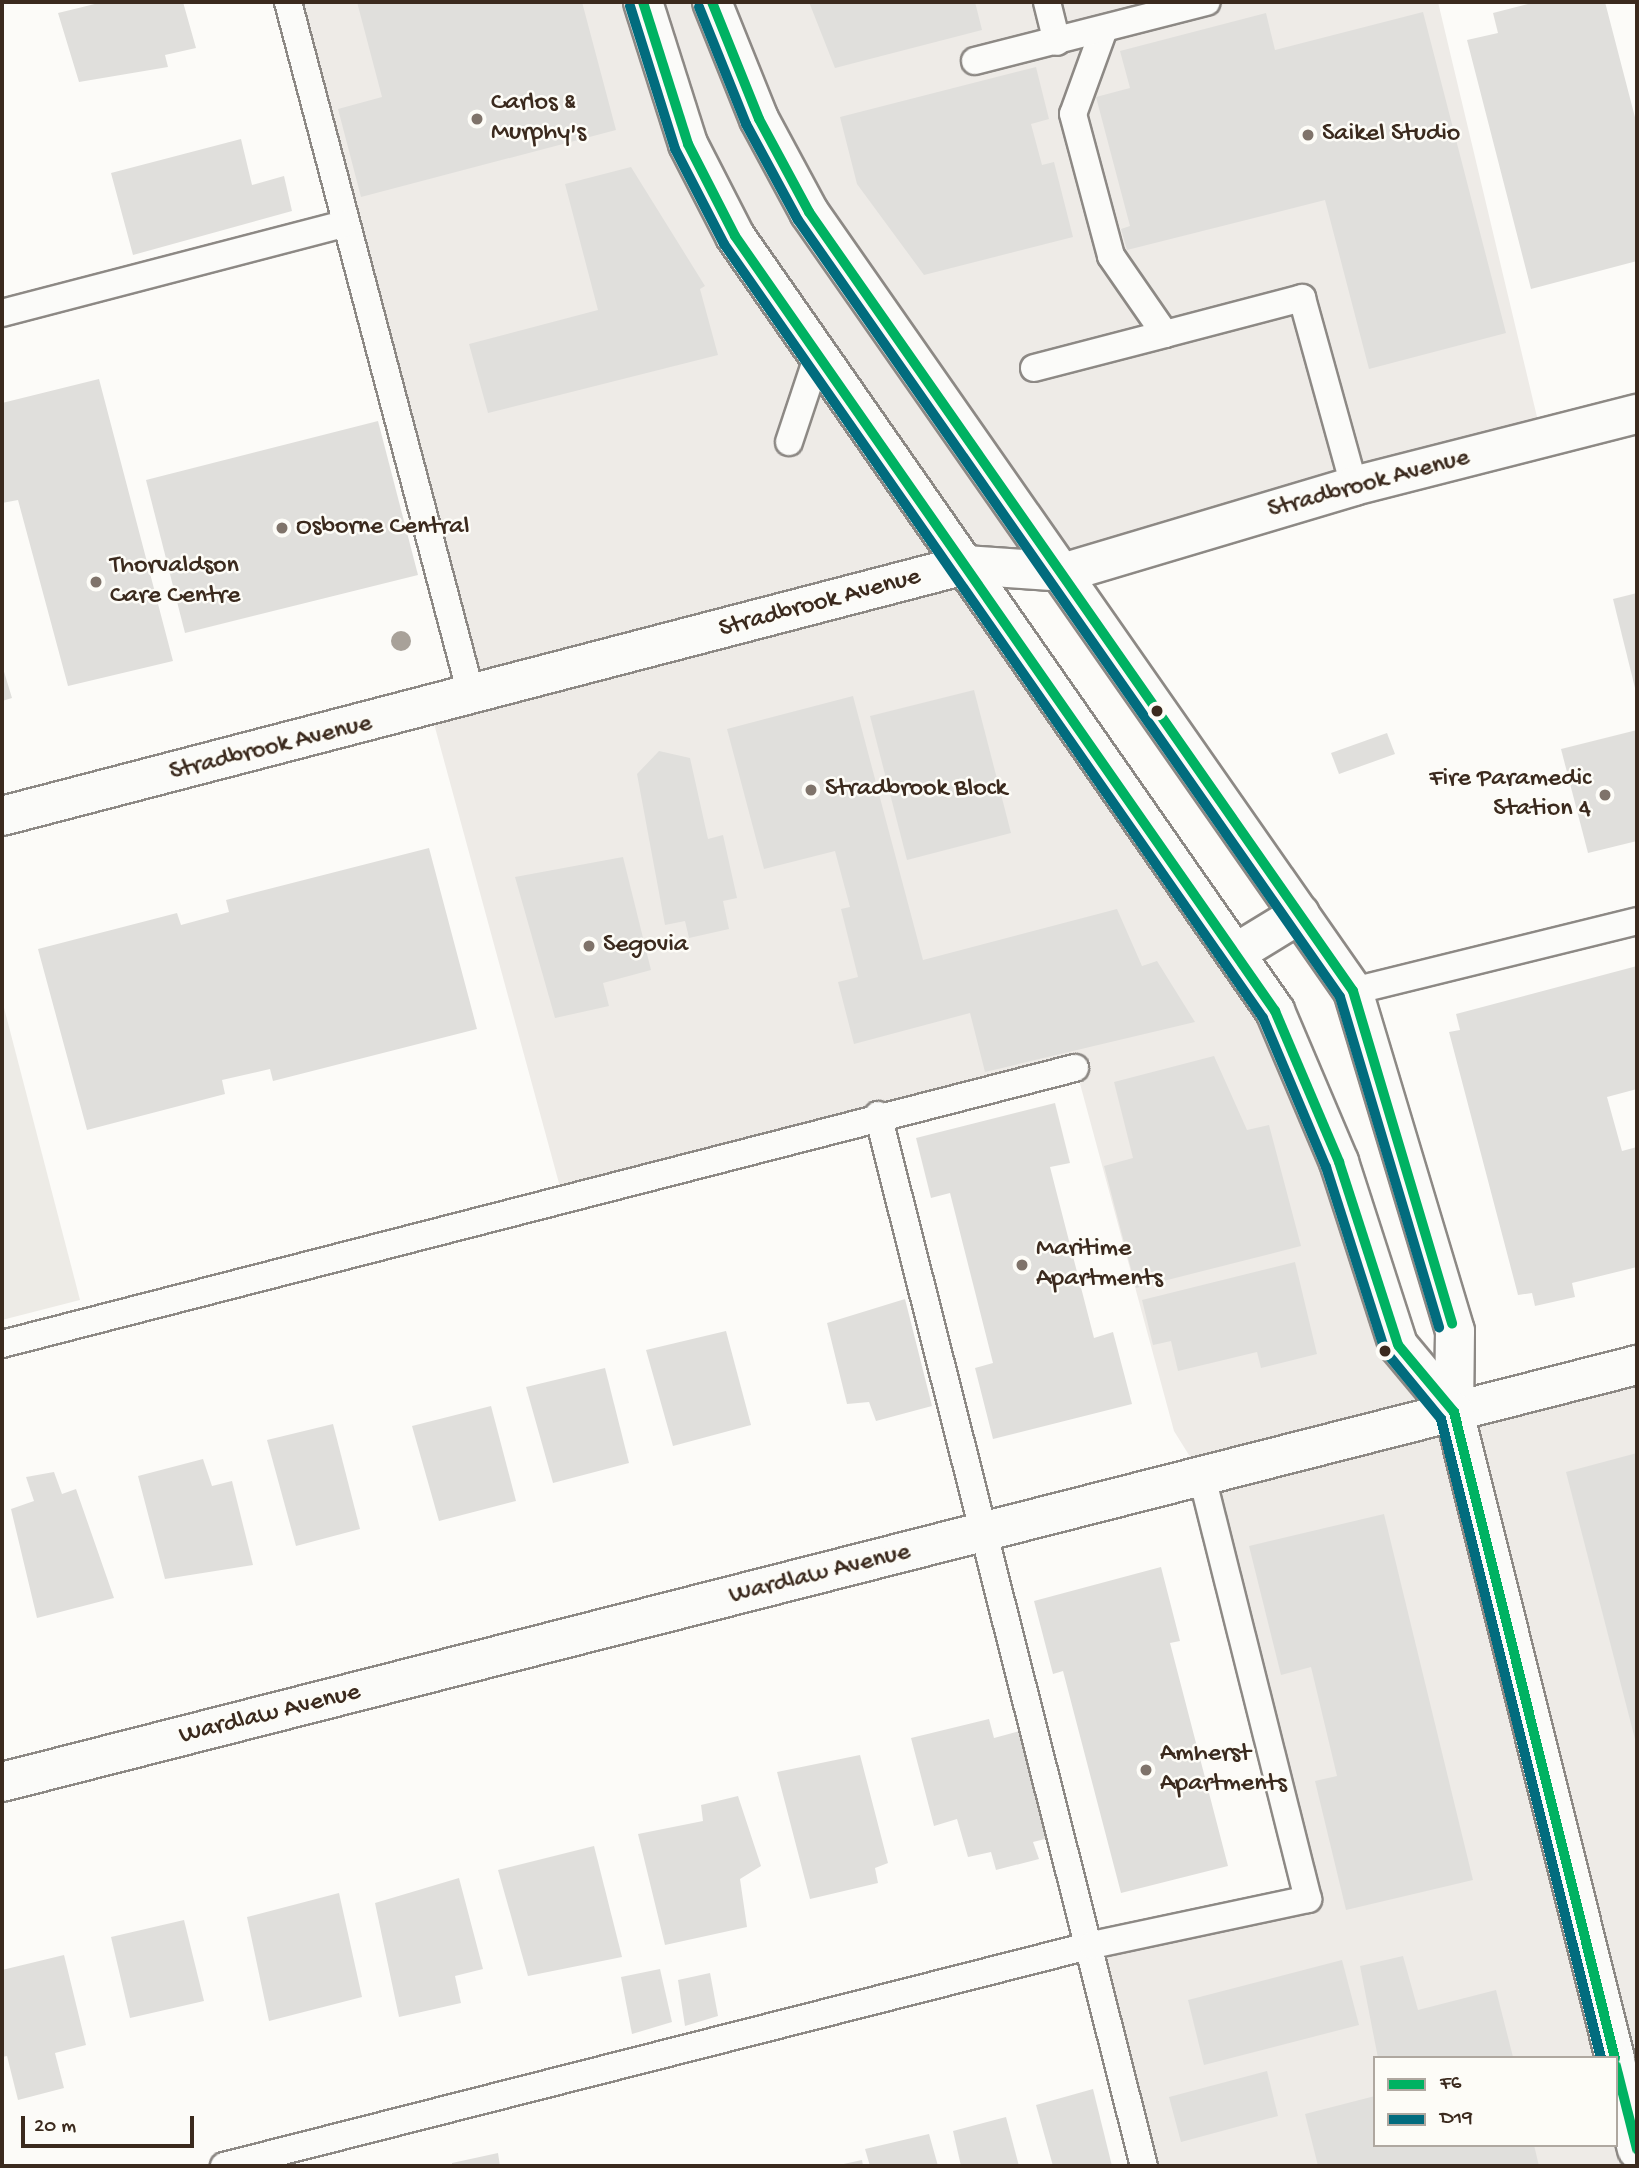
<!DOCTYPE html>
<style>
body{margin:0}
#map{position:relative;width:1639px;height:2168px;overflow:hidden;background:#fcfbf8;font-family:"Gochi Hand",sans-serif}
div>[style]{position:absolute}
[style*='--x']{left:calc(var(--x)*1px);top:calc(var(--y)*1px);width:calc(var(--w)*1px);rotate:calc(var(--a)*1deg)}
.built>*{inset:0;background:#eeebe7}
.green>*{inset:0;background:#edebe6}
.building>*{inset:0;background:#e0dfdc}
.roads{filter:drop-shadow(2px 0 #8d8985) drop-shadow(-2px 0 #8d8985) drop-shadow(0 2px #8d8985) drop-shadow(0 -2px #8d8985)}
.lane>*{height:26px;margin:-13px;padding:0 13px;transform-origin:13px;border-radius:13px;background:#fbfbf9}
.street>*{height:38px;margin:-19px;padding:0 19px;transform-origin:19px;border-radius:19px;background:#fbfbf9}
.secondary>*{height:38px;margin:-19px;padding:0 19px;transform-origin:19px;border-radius:19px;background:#fbfbf9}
.bus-1>*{height:10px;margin:-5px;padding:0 5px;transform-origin:5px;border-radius:5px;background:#00b262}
.bus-2>*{height:10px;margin:-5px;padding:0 5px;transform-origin:5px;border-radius:5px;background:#026c7e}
.trees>*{width:20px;height:20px;margin:-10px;border-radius:50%;background:#a8a199}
.dots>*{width:19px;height:19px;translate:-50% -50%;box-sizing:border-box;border:4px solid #fdfcf7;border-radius:50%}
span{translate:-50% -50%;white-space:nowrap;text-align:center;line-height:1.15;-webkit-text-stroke:5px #fdfcf7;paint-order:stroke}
.poi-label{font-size:26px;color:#3b2a1e}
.left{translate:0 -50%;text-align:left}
.right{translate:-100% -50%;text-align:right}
.street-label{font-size:26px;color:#3b2a1e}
.frame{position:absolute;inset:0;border:4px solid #3b2a1e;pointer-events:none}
.legend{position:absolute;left:1373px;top:2056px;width:245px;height:91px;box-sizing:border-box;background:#fdfcf7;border:2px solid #afa8a0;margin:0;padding:9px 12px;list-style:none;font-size:21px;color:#3b2a1e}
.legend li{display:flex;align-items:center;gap:14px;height:35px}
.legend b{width:35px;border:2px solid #afa8a0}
.scale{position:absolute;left:21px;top:2116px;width:173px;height:32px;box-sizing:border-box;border:4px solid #3b2a1e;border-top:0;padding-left:9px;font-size:21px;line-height:24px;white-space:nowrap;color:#3b2a1e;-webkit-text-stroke:5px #fdfcf7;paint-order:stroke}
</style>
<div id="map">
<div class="built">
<i style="clip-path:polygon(evenodd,288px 2px,1438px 2px,1542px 438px,1066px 572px,966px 565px,1275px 1011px,1398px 1345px,1454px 1412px,1637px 1365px,1637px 2166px,1144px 2166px,1092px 1945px,1307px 1899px,1202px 1476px,1174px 1431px,1076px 1069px,563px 1198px,430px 709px,471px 698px,288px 2px,1375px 2058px,1616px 2058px,1616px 2145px,1375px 2145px,1375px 2058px)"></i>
</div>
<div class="green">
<i style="clip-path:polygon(2px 1000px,80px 1300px,2px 1320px)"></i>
</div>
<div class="building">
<i style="clip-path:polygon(103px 2px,183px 2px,196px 48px,165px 55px,168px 67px,79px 82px,58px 13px)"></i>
<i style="clip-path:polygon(357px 2px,582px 2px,616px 130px,361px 197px,338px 109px,382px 97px)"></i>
<i style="clip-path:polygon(809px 2px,975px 2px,982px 30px,835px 68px)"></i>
<i style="clip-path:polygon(1536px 2px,1605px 2px,1637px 125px,1637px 261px,1531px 289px,1467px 40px,1498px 33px,1493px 13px)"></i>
<i style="clip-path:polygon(1423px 12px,1506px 333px,1369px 369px,1325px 200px,1127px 250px,1121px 229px,1130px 226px,1096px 97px,1130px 88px,1120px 51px,1266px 13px,1275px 50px)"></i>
<i style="clip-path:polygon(1036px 67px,1049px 119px,1031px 124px,1042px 165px,1054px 162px,1073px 237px,924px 275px,857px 184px,840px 117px)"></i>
<i style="clip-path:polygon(241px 139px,252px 185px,284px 176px,292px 211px,133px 255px,111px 173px)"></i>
<i style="clip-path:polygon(631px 167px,705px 286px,700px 289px,718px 355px,488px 413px,469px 344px,598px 310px,565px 184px)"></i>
<i style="clip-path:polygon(99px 379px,173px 661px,68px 686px,18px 500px,2px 503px,2px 403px)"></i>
<i style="clip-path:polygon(378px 421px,418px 575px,185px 633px,146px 480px)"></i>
<i style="clip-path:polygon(1637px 593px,1637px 691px,1636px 692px,1613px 599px)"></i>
<i style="clip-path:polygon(2px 665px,12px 698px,2px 701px)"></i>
<i style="clip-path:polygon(974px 690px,1011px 833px,907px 860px,870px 716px)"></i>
<i style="clip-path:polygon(853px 696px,923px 960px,1117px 909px,1142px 966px,1157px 961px,1195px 1022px,985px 1072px,970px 1013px,854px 1044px,838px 982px,858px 977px,841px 909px,850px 907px,835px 851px,764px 869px,727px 729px)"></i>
<i style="clip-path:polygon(1637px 730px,1637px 841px,1588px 853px,1561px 749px)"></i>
<i style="clip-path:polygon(1387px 733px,1395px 754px,1339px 774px,1331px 753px)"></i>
<i style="clip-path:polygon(659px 751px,690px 758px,708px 839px,723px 835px,737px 898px,723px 901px,729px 929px,689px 938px,685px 921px,665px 925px,637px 774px)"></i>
<i style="clip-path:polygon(429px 848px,477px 1029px,273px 1081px,270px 1069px,222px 1080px,225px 1094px,87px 1130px,38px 949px,177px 913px,181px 925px,229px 912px,226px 900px)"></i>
<i style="clip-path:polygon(623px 857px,651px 970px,603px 983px,609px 1006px,555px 1018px,515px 877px)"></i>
<i style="clip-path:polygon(1637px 966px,1637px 1089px,1607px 1097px,1622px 1151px,1637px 1147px,1637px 1267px,1572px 1283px,1575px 1297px,1535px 1306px,1532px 1293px,1518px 1295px,1449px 1032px,1460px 1030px,1456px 1014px)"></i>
<i style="clip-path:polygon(1214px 1056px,1247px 1130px,1269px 1125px,1301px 1246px,1136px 1288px,1104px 1166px,1133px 1158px,1114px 1082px)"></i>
<i style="clip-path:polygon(1055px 1103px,1070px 1163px,1050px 1167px,1094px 1338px,1113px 1332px,1132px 1404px,993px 1439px,975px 1368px,993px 1363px,950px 1193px,931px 1198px,916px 1138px)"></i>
<i style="clip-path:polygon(1295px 1262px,1317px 1354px,1261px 1368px,1257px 1352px,1178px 1371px,1171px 1341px,1153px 1345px,1142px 1300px)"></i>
<i style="clip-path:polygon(905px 1299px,932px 1406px,876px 1421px,869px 1402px,847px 1404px,827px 1323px)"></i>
<i style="clip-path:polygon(726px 1331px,751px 1425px,673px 1446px,646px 1350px)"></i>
<i style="clip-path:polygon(605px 1368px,629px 1463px,553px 1483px,526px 1387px)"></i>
<i style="clip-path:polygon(491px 1406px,516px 1501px,439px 1521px,412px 1426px)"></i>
<i style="clip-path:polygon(333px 1424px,360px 1529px,296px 1546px,267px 1440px)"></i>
<i style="clip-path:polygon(1637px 1453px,1637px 1743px,1636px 1743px,1566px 1472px)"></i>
<i style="clip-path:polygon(203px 1459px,212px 1486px,232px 1481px,253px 1565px,165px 1579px,138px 1476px)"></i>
<i style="clip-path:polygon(54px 1472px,62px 1494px,76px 1489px,114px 1598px,37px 1618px,11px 1509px,34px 1501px,26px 1477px)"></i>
<i style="clip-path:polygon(1384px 1514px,1473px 1880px,1346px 1910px,1315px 1781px,1337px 1776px,1311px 1667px,1281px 1675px,1249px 1546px)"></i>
<i style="clip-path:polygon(1161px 1567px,1180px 1641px,1170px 1643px,1228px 1866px,1121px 1893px,1063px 1671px,1053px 1674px,1034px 1601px)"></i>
<i style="clip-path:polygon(989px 1719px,994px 1738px,1020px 1731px,1049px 1838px,1033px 1842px,1039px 1859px,996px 1870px,991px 1852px,968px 1857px,957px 1819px,934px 1826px,911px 1738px)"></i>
<i style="clip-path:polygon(860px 1755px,888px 1863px,875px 1868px,878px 1883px,810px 1899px,777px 1772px)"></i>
<i style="clip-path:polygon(738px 1796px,761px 1866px,740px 1879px,747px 1927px,665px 1945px,638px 1834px,703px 1821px,701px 1805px)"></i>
<i style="clip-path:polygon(594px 1846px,622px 1957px,528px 1976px,498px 1870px)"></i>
<i style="clip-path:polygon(459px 1878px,483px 1969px,455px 1976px,461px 2003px,399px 2017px,375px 1903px)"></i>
<i style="clip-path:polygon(339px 1893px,362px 1997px,269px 2021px,247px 1917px)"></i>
<i style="clip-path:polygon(184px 1920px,204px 2001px,130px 2018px,111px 1937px)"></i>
<i style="clip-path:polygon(64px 1955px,86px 2045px,55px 2053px,64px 2088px,18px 2100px,7px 2056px,2px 2057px,2px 1970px)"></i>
<i style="clip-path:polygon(1403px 1956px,1418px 2010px,1496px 1990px,1513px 2057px,1378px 2058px,1360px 1966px)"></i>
<i style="clip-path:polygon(1342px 1960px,1359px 2025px,1204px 2065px,1188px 2000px)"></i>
<i style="clip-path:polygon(660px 1969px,672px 2022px,632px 2034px,621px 1977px)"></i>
<i style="clip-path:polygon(710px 1973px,718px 2016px,685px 2026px,678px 1980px)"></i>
<i style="clip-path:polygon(1267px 2071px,1278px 2116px,1181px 2142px,1169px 2097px)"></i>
<i style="clip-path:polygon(1093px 2089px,1112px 2166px,1053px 2166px,1036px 2105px)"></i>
<i style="clip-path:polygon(1375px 2096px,1375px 2145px,1534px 2145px,1539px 2166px,1318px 2166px,1305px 2114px)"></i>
<i style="clip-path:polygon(1006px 2117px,1019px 2166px,961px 2166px,953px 2131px)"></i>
<i style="clip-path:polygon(929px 2134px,938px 2166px,870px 2166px,865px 2149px)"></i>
<i style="clip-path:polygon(498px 2153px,500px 2166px,452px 2166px,452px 2163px)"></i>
<i style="clip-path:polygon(862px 2160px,863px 2166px,839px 2166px,839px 2165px)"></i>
</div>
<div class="roads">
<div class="lane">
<i style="--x:288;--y:2;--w:720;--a:75.19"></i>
<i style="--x:1047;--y:2;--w:41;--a:76"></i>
<i style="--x:1104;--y:29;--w:90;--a:110"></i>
<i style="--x:1073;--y:114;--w:147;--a:75"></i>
<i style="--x:1111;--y:256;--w:95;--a:55.3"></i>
<i style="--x:1165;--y:334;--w:142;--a:-14.7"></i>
<i style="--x:1302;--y:298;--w:195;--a:74.5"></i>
<i style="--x:975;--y:61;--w:239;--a:-14.3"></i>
<i style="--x:2;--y:313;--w:353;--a:-14.6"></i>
<i style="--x:1034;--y:368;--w:135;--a:-14.5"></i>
<i style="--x:789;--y:442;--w:92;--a:-71.6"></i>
<i style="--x:1353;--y:991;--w:292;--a:-13.8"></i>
<i style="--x:878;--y:1115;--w:1084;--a:75.8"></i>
<i style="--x:2;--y:1344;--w:1108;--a:-14.43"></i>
<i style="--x:224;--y:2166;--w:896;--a:-14.28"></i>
<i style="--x:1092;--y:1945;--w:221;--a:-12"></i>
<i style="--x:1308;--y:1899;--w:436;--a:-104.1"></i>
</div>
<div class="street">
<i style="--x:2;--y:1782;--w:1687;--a:-14.31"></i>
</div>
<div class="secondary">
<i style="--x:643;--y:2;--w:149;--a:72.4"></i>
<i style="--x:688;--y:144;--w:103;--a:62.9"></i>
<i style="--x:735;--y:236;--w:945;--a:55.13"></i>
<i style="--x:1275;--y:1011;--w:164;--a:67"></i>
<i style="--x:1339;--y:1162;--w:192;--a:72.1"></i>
<i style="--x:1398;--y:1345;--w:87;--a:50.1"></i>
<i style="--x:712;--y:2;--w:126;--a:68.1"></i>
<i style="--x:759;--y:119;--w:106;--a:61.7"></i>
<i style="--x:809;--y:212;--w:950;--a:55.07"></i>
<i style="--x:1353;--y:991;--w:355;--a:73.3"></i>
<i style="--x:1455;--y:1331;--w:81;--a:90.7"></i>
<i style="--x:1454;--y:1412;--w:666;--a:76.01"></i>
<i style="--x:2;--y:816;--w:995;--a:-14.61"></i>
<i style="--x:965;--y:565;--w:101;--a:4"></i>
<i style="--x:1066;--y:572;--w:301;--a:-16.6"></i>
<i style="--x:1354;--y:486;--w:292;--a:-14.3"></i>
<i style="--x:1236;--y:953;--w:75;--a:-31.4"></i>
<i style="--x:1616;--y:2065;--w:87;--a:76"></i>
</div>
</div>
<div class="bus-1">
<i style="--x:643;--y:2;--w:149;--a:72.4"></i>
<i style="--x:688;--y:144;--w:103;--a:62.9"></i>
<i style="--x:735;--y:236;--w:945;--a:55.13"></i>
<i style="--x:1275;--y:1011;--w:164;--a:67"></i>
<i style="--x:1339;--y:1162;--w:192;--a:72.1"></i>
<i style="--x:1398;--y:1345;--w:87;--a:50.1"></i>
<i style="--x:1454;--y:1412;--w:666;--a:76.01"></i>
<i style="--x:712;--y:2;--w:126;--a:68.1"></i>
<i style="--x:759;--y:119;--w:106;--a:61.7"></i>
<i style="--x:809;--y:212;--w:950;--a:55.07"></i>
<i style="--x:1353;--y:991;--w:347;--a:73.4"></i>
<i style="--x:1616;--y:2066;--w:86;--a:75.8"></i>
</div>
<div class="bus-2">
<i style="--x:630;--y:6;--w:150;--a:72.5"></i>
<i style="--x:675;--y:149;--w:107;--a:62.7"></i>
<i style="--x:724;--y:244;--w:943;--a:55.15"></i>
<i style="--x:1263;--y:1018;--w:162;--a:67.1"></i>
<i style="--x:1326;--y:1167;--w:193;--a:72.2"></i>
<i style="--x:1385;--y:1351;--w:88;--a:50.5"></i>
<i style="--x:1441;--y:1419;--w:659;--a:75.94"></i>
<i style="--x:699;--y:7;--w:126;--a:68.1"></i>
<i style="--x:746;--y:124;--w:109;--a:61.6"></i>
<i style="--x:798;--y:220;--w:947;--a:55.1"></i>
<i style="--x:1340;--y:997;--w:345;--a:73.3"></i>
</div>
<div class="trees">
<i style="left:401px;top:641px"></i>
</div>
<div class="dots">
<i style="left:477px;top:119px;background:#7f736a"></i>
<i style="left:1308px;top:135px;background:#7f736a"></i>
<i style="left:282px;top:528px;background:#7f736a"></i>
<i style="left:96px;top:582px;background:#7f736a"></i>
<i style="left:1157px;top:711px;background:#3b2a1e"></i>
<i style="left:811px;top:790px;background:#7f736a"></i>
<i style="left:1605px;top:795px;background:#7f736a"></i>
<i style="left:589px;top:946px;background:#7f736a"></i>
<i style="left:1022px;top:1265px;background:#7f736a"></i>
<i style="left:1385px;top:1351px;background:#3b2a1e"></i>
<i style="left:1146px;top:1770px;background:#7f736a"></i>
</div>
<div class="poi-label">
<span class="left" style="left:491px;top:119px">Carlos &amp;<br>Murphy's</span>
<span class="left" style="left:1322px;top:135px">Saikel Studio</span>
<span class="left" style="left:296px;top:528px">Osborne Central</span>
<span class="left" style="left:110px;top:582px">Thorvaldson<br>Care Centre</span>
<span class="right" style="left:1591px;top:795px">Fire Paramedic<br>Station 4</span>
<span class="left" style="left:825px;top:790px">Stradbrook Block</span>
<span class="left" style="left:603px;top:946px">Segovia</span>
<span class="left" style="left:1036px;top:1265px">Maritime<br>Apartments</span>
<span class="left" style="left:1160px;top:1770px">Amherst<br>Apartments</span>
</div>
<div class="street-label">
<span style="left:1369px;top:485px;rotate:-15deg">Stradbrook Avenue</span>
<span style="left:820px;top:604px;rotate:-15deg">Stradbrook Avenue</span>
<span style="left:271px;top:749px;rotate:-14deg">Stradbrook Avenue</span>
<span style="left:820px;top:1575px;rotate:-14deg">Wardlaw Avenue</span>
<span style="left:270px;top:1715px;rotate:-14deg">Wardlaw Avenue</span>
</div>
<div class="frame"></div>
<ul class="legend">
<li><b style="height:9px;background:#00b262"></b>F6</li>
<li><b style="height:9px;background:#026c7e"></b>D19</li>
</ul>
<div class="scale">20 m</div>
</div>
